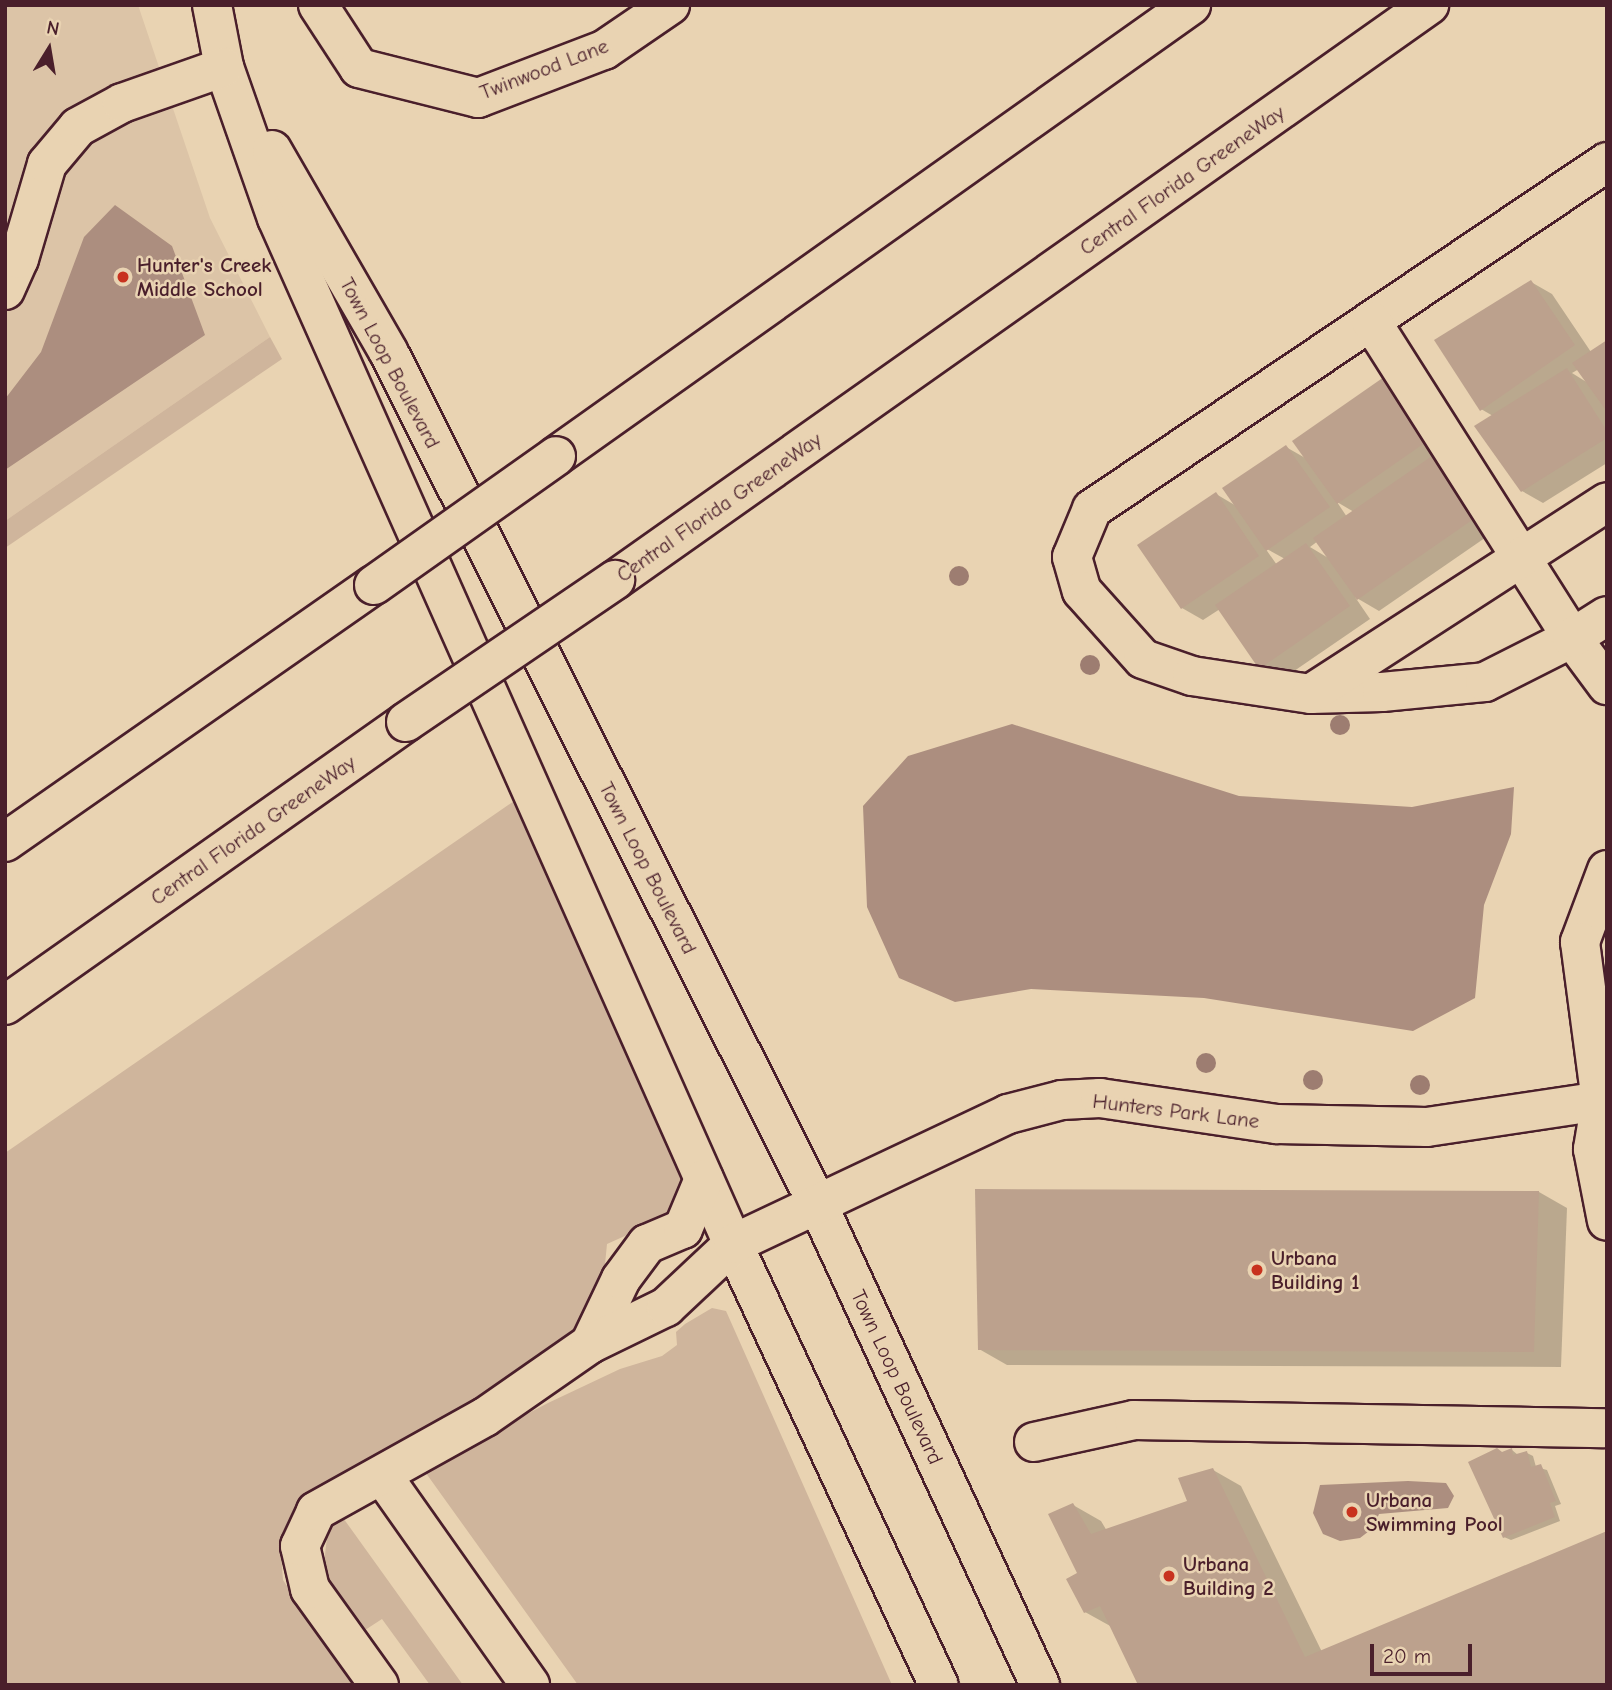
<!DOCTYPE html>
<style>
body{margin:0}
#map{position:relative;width:1612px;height:1690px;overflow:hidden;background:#e9d3b2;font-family:"Comic Neue",sans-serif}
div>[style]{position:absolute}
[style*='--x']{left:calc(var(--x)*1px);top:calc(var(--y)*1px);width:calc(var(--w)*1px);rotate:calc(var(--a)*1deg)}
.built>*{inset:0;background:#dcc4a7}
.green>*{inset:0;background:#cfb59c}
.water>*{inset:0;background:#ac8e7f}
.shadow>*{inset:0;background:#0003}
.building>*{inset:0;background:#bca18d}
.roads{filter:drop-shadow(2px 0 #4a1f2b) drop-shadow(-2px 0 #4a1f2b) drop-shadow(0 2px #4a1f2b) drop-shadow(0 -2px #4a1f2b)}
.minor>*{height:38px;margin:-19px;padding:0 19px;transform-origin:19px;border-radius:19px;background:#e9d3b2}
.highway>*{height:38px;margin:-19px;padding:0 19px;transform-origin:19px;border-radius:19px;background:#e9d3b2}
.bridges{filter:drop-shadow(2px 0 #4a1f2b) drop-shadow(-2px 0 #4a1f2b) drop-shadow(0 2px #4a1f2b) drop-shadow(0 -2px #4a1f2b)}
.highway-bridge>*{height:38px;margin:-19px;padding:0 19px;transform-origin:19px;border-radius:19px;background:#e9d3b2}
.trees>*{width:20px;height:20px;margin:-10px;border-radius:50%;background:#9d7d71}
.dots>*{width:19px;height:19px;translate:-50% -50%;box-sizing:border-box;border:4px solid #e9d3b2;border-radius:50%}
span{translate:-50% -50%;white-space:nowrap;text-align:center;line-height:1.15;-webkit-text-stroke:5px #e9d3b2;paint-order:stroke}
.street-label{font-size:21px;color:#4a1f2b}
.poi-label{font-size:21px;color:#4a1f2b;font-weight:700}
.left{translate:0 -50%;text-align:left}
.frame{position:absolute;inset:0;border:7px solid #4a1f2b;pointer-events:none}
.north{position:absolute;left:14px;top:14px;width:70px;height:70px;-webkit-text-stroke:5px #e9d3b2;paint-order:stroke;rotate:11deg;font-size:19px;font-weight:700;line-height:28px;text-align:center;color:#4a1f2b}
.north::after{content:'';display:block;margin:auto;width:24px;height:32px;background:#4a1f2b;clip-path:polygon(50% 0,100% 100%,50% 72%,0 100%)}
.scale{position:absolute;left:1370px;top:1644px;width:102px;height:32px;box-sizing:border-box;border:4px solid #4a1f2b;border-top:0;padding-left:9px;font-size:21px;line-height:24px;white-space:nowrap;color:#4a1f2b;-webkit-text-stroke:5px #e9d3b2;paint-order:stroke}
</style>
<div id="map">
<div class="built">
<i style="clip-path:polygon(5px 5px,138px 5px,210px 218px,270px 337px,5px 521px)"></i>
</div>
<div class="green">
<i style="clip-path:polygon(270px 337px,282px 359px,5px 548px,5px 521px)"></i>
<i style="clip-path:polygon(530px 790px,704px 1179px,667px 1217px,607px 1244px,601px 1305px,590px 1344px,305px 1495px,280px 1541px,283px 1580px,353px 1685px,5px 1685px,5px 1153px)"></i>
<i style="clip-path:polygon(712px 1308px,726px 1311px,892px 1685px,578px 1685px,423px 1469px,548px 1403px,620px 1369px,662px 1356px,677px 1345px,676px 1332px,685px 1324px)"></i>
<i style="clip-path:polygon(341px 1515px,463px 1685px,430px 1685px,382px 1619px,362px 1632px,329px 1584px,324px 1563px,328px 1529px)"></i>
</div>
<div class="water">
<i style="clip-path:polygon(115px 205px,172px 246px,205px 335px,5px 470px,5px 399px,41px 352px,84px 237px)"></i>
<i style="clip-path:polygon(1012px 724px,1239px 796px,1412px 807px,1514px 787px,1511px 834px,1484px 905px,1475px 998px,1413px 1031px,1204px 998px,1031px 989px,955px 1002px,899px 978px,867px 907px,863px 806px,908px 756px)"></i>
<i style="clip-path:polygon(1408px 1481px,1446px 1483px,1454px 1496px,1448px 1508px,1379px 1514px,1373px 1528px,1360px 1538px,1340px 1541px,1323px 1534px,1313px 1513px,1320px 1485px)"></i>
</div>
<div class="shadow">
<i style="clip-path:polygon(evenodd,1531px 282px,1552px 294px,1591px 352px,1607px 342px,1607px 463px,1543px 503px,1522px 491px,1493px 416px,1481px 409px,1531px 282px,1579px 369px,1588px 383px,1572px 373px,1579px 369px)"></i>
<i style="clip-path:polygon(evenodd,1384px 379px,1448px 452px,1437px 461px,1453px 470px,1495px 531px,1379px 611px,1355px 597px,1370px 619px,1281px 680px,1260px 668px,1220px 609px,1203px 620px,1182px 608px,1216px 494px,1238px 507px,1286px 447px,1307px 459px,1384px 379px,1337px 502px,1354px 512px,1347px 517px,1337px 502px,1384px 379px,1318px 541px,1330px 559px,1310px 547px,1318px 541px,1384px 379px,1265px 548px,1285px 559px,1277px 565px,1265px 548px)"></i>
<i style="clip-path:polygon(1539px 1192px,1567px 1208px,1561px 1367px,1007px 1365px,979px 1349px)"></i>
<i style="clip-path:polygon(1512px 1450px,1518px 1455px,1527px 1453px,1533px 1456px,1536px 1467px,1547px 1470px,1561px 1504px,1555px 1506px,1560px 1521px,1511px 1540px,1504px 1537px,1503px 1453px)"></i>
<i style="clip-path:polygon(1213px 1470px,1241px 1486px,1322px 1652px,1607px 1685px,1140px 1685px,1112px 1627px,1085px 1612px,1073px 1505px,1101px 1521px,1107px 1531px,1189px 1502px)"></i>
</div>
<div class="building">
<i style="clip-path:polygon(1531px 280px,1575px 345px,1480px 411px,1434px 340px)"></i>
<i style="clip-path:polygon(1607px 340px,1607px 412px,1572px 363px)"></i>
<i style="clip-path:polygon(1567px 368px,1607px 431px,1607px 438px,1521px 492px,1474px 426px)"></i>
<i style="clip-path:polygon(1384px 377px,1429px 440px,1337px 504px,1292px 441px)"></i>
<i style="clip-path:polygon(1286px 445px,1330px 507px,1266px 551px,1222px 488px)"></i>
<i style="clip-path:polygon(1432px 456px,1475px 518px,1357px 600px,1313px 538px)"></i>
<i style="clip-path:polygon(1216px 492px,1259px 556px,1181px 609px,1137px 545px)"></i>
<i style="clip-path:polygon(1306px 543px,1350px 606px,1259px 669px,1215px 605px)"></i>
<i style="clip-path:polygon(975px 1189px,1539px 1191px,1534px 1352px,978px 1350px)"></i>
<i style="clip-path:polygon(1497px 1448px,1502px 1452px,1512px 1448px,1513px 1455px,1527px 1451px,1531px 1467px,1541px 1464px,1556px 1501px,1550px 1503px,1555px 1517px,1503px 1538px,1468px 1462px)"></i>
<i style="clip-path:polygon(1213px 1468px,1305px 1657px,1607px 1531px,1607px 1685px,1138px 1685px,1100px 1606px,1084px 1613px,1066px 1579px,1077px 1573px,1048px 1514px,1073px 1503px,1091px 1534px,1187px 1501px,1178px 1478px)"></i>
</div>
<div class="roads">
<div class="minor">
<i style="--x:212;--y:5;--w:63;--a:79"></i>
<i style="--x:224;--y:67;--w:160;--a:70.7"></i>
<i style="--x:277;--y:218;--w:1123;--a:66.04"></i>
<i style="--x:733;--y:1244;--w:487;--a:65"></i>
<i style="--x:318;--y:5;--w:75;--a:56.9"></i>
<i style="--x:359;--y:68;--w:123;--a:14.1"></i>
<i style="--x:478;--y:98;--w:135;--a:-20.9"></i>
<i style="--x:604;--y:50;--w:80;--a:-34.3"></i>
<i style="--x:272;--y:150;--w:234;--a:60"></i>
<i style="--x:389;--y:353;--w:954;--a:63.27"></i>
<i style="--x:818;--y:1205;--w:529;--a:65.18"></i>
<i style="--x:1607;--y:162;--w:621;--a:146.03"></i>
<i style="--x:1092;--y:509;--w:52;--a:112.6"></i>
<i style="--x:1072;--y:557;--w:35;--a:74"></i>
<i style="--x:1082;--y:591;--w:91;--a:48.1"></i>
<i style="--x:1143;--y:659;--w:52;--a:19.1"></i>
<i style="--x:1192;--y:676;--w:120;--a:8.6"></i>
<i style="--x:1311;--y:694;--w:71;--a:-1.6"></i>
<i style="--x:1382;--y:692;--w:103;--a:-5.5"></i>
<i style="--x:1485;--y:682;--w:97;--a:-26.8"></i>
<i style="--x:1572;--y:638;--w:59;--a:53.3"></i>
<i style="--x:5;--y:290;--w:34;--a:-66"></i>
<i style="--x:19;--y:259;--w:99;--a:-73.6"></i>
<i style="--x:47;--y:164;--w:48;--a:-50"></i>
<i style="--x:78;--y:127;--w:50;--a:-28.6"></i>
<i style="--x:122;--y:103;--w:108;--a:-19.4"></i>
<i style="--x:1371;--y:321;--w:375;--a:57.6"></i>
<i style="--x:1572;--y:638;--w:41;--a:-32.2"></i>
<i style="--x:1312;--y:693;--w:351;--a:-32.9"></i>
<i style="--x:1607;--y:870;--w:77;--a:110.6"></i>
<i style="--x:1580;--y:942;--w:160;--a:82.5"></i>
<i style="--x:1601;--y:1101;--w:49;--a:99.5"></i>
<i style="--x:1593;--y:1149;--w:73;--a:79"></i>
<i style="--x:590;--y:1344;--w:72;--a:-64.5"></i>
<i style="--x:621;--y:1279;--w:44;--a:-53.4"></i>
<i style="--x:647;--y:1244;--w:39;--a:-23"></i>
<i style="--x:683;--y:1229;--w:54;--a:-67.2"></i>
<i style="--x:1034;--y:1442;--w:102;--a:-12.4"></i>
<i style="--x:1134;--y:1420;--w:470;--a:1"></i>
<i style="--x:382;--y:1475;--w:257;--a:54.8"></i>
<i style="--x:379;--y:1685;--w:118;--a:-125.7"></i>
<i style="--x:310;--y:1589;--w:44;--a:-103.1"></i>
<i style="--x:300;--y:1546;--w:38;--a:-65"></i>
<i style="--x:316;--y:1511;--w:193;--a:-29.1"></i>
<i style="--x:485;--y:1417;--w:128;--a:-34.8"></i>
<i style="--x:590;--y:1344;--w:85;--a:-26"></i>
<i style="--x:666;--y:1307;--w:92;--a:-43.2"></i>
<i style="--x:733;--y:1244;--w:304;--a:-25.3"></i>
<i style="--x:1008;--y:1114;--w:56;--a:-14.5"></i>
<i style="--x:1062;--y:1100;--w:38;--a:-3"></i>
<i style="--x:1100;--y:1098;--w:179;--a:8.4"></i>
<i style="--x:1277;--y:1124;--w:150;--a:1.1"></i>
<i style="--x:1427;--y:1127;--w:182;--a:-8.5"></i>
</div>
<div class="highway">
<i style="--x:556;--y:456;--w:779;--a:-35.38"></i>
<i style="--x:615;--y:580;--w:997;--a:-35.24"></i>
<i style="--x:5;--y:842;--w:450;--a:-34.9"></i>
<i style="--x:5;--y:1005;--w:491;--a:-35.2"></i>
</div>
</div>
<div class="bridges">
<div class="highway-bridge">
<i style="--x:374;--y:585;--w:223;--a:-35.3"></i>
<i style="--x:406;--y:722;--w:253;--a:-34.2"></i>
</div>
</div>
<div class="trees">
<i style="left:959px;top:576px"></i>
<i style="left:1090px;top:665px"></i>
<i style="left:1340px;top:725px"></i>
<i style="left:1206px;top:1063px"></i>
<i style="left:1313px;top:1080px"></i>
<i style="left:1420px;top:1085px"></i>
</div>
<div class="dots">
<i style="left:123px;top:277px;background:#c8321e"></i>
<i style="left:1257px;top:1270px;background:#c8321e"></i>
<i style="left:1352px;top:1512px;background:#c8321e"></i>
<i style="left:1169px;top:1576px;background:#c8321e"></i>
</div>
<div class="street-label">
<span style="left:544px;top:69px;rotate:-21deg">Twinwood Lane</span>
<span style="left:1182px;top:180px;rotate:-35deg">Central Florida GreeneWay</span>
<span style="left:390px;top:363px;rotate:62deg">Town Loop Boulevard</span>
<span style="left:719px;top:507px;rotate:-35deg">Central Florida GreeneWay</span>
<span style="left:253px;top:830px;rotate:-35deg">Central Florida GreeneWay</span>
<span style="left:648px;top:868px;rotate:63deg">Town Loop Boulevard</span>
<span style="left:1176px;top:1111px;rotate:7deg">Hunters Park Lane</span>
<span style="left:897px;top:1377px;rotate:65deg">Town Loop Boulevard</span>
</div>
<div class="poi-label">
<span class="left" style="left:137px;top:277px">Hunter's Creek<br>Middle School</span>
<span class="left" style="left:1271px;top:1270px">Urbana<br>Building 1</span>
<span class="left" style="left:1366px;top:1512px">Urbana<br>Swimming Pool</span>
<span class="left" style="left:1183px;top:1576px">Urbana<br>Building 2</span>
</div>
<div class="frame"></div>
<div class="north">N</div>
<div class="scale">20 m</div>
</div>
